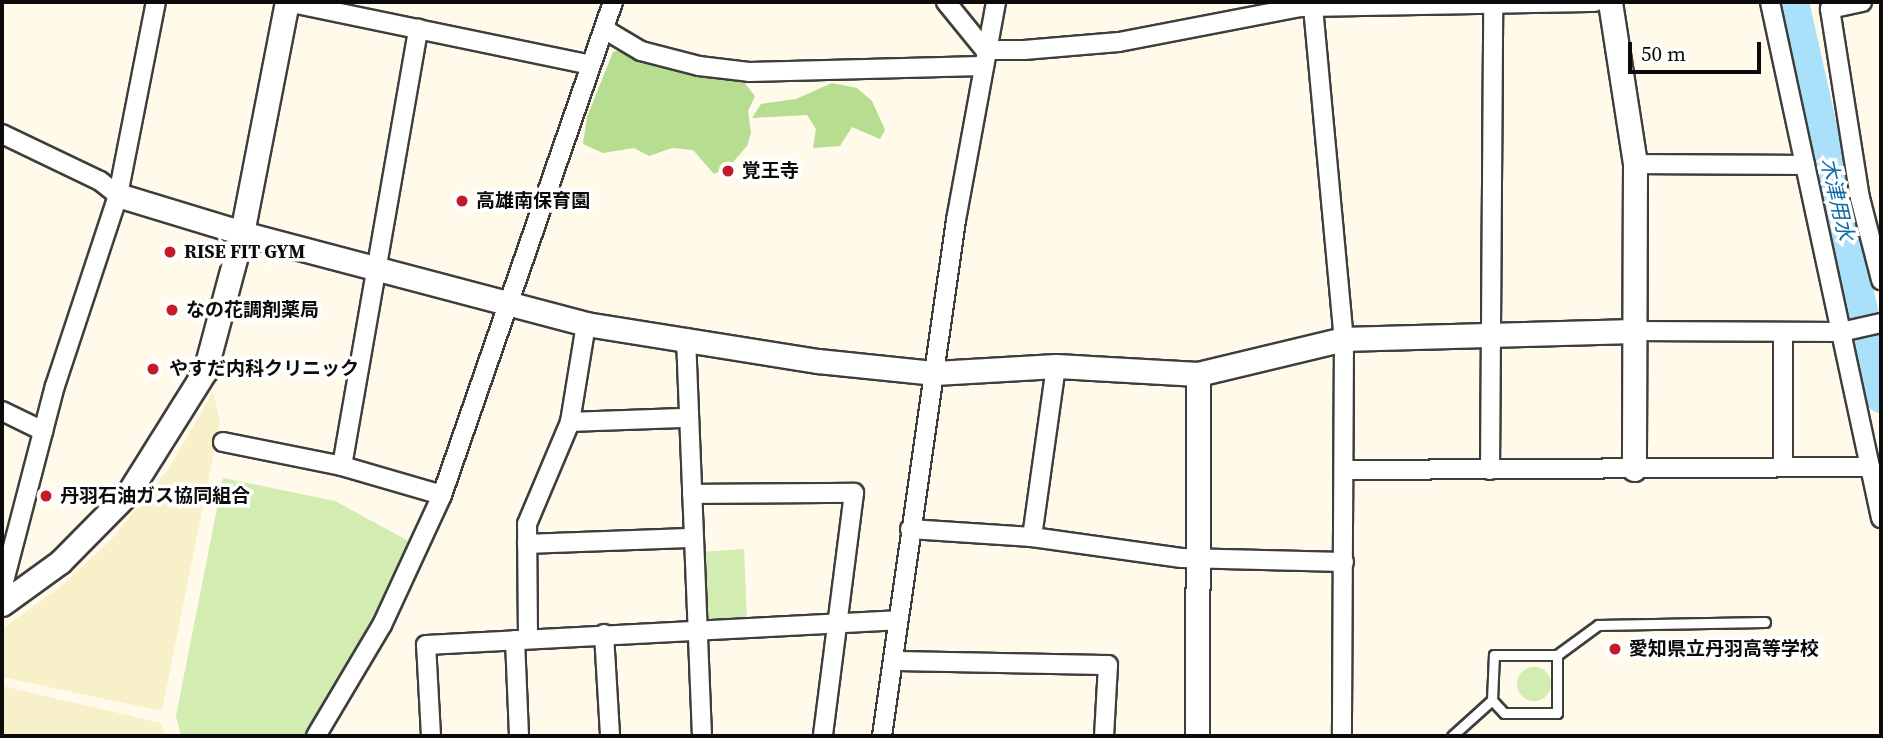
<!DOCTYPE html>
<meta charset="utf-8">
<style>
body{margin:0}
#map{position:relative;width:1883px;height:738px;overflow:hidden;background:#fffaea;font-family:"Source Serif 4","Noto Sans JP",serif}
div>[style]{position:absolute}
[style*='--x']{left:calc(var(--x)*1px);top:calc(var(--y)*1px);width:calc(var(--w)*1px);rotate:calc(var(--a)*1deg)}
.farmland>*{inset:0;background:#f7f0c8}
.green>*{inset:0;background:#d2ecb1}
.round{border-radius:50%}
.forest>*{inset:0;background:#b7dd90}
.river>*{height:32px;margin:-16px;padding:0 16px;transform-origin:16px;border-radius:16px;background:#abe0fa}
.roads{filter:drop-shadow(2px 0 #3e3e3e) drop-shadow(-2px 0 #3e3e3e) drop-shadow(0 2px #3e3e3e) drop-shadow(0 -2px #3e3e3e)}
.service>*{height:9px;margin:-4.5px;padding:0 4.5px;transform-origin:4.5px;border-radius:4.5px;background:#fff}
.minor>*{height:18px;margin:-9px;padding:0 9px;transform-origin:9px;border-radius:9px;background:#fff}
.tertiary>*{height:23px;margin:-11.5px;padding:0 11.5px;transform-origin:11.5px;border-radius:11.5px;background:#fff}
.dots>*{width:19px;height:19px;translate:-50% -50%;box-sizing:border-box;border:4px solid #fff;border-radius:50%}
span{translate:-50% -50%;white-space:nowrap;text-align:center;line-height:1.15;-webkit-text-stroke:7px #fff;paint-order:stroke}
.poi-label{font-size:19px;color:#0b0b0b;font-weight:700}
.left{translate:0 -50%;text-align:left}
.water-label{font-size:21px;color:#0d6aa4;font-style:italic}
.frame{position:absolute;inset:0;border:4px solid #0b0b0b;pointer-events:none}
.scale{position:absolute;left:1628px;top:42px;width:133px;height:32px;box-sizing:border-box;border:4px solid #0b0b0b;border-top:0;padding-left:9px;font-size:21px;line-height:24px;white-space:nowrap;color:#0b0b0b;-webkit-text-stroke:5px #fff;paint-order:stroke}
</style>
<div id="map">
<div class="farmland">
<i style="clip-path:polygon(213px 392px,220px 422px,162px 711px,2px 677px,2px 629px,60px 587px,111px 540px,170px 467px)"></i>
<i style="clip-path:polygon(2px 686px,161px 723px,165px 736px,2px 736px)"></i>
</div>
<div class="green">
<i style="clip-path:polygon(223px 478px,335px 501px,414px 544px,378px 623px,311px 736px,181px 736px,176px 716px)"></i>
<i style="clip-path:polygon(744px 549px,747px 621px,711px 622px,703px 617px,700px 552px)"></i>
<i class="round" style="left:1517px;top:667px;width:34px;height:34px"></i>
</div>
<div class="forest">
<i style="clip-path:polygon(620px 50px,667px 69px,742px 80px,755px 96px,748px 111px,751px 133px,747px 146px,728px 168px,714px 174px,693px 150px,672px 148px,649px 156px,634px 148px,603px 153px,583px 144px,587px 117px,613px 52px)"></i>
<i style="clip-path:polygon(832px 83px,857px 88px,872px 101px,885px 130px,880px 139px,852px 127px,840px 146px,813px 148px,816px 129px,807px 115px,752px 118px,761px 104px,796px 99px)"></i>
</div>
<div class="river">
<i style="--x:1793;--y:2;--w:405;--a:77.4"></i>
</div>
<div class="roads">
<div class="service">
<i style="--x:1557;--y:655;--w:51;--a:-36.2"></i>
<i style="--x:1598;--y:625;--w:167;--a:-1"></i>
<i style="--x:1452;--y:736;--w:54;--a:-42"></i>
<i style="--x:1492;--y:700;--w:45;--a:-87.5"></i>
<i style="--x:1494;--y:655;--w:63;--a:0"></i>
<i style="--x:1557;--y:655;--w:58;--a:90"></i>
<i style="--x:1557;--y:713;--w:53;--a:180"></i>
<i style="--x:1504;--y:713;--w:18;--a:-133"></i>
</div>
<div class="minor">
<i style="--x:287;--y:2;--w:310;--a:11.7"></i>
<i style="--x:946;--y:2;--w:62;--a:50.9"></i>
<i style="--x:985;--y:50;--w:39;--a:0"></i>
<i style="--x:1024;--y:50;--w:95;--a:-4.8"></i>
<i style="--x:1119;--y:42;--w:185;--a:-10.9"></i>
<i style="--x:1301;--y:7;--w:294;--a:-1"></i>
<i style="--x:1770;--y:2;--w:528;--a:77.86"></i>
<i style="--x:1862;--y:2;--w:33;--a:168"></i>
<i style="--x:1830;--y:9;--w:191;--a:81"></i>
<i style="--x:1860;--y:198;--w:85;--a:75.6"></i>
<i style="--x:1313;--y:7;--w:333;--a:84.7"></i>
<i style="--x:1344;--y:339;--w:397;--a:90.3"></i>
<i style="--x:604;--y:29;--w:43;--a:30.7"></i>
<i style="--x:641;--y:51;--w:60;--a:14.5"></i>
<i style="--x:699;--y:66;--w:50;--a:6.8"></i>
<i style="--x:749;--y:72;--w:233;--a:-1.5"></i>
<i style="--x:2;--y:134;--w:109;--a:25.6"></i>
<i style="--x:100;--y:181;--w:23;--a:38"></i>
<i style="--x:1635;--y:164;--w:170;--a:0.3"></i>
<i style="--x:1632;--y:331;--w:209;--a:0.3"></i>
<i style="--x:1841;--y:332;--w:41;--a:-12.7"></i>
<i style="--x:1783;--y:332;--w:135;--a:90"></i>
<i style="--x:686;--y:338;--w:398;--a:87.7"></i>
<i style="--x:2;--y:411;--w:46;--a:26"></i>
<i style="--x:570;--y:422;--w:117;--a:-2"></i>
<i style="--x:223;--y:442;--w:121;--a:11.4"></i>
<i style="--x:342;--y:466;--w:104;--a:16.2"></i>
<i style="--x:342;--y:466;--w:444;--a:-80.1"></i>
<i style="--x:1344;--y:470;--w:526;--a:-0.33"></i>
<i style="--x:1490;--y:470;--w:466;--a:-89.6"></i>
<i style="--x:692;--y:494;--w:162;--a:-0.4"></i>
<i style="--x:854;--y:493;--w:245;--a:97.3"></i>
<i style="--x:910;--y:529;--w:122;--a:3.8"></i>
<i style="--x:1032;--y:537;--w:151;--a:8"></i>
<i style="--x:1182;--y:558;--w:162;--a:1.4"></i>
<i style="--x:1032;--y:537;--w:173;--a:-82"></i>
<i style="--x:527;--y:544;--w:166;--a:-2.1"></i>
<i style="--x:2;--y:589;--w:210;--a:-75.4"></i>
<i style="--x:55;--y:386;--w:201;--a:-71.7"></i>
<i style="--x:118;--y:195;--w:197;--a:-78.9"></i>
<i style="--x:604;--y:634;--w:102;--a:86.6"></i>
<i style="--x:528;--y:637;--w:113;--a:-90.5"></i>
<i style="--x:527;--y:524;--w:111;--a:-67.1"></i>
<i style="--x:570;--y:422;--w:99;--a:-80.7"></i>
<i style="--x:515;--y:640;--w:96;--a:87.6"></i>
<i style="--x:893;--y:661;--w:215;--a:1.1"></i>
<i style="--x:1108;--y:665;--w:71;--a:93.2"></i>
<i style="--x:316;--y:736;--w:129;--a:-59.3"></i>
<i style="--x:382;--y:625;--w:143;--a:-65.2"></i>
<i style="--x:442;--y:495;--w:522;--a:-70.87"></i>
<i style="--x:431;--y:736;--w:91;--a:-93.1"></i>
<i style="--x:426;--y:645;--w:472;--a:-3"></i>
<i style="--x:882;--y:736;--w:521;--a:-81.84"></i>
<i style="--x:956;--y:220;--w:222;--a:-79.6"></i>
</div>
<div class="tertiary">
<i style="--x:1610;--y:2;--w:164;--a:81.2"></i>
<i style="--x:1635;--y:164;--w:305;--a:90.2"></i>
<i style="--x:118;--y:195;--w:130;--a:17"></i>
<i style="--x:242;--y:233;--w:356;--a:14.8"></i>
<i style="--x:586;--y:324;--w:235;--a:9.1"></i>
<i style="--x:818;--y:361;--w:118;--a:5.9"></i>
<i style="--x:935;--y:373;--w:121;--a:-3.3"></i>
<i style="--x:1056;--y:366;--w:142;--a:3.2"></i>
<i style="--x:1198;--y:374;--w:150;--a:-13.5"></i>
<i style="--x:1344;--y:339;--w:288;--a:-1.6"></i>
<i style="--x:2;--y:604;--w:72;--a:-35.9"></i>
<i style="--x:60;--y:562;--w:98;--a:-45.4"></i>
<i style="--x:129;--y:492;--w:143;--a:-57.9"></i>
<i style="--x:205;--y:371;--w:143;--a:-75"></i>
<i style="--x:242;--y:233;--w:235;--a:-79"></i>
<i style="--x:1197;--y:736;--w:362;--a:-89.8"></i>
</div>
</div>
<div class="dots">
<i style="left:728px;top:171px;background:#c41b2c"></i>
<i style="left:462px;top:201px;background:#c41b2c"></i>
<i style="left:170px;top:252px;background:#c41b2c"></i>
<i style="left:172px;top:310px;background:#c41b2c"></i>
<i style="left:153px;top:369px;background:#c41b2c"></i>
<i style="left:46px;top:496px;background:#c41b2c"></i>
<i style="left:1615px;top:649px;background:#c41b2c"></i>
</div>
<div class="poi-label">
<span class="left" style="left:742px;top:171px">覚王寺</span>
<span class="left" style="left:476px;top:201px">高雄南保育園</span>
<span class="left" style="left:184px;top:252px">RISE FIT GYM</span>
<span class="left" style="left:186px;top:310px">なの花調剤薬局</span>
<span class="left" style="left:169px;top:369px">やすだ内科クリニック</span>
<span class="left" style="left:60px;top:496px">丹羽石油ガス協同組合</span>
<span class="left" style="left:1629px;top:649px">愛知県立丹羽高等学校</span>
</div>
<div class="water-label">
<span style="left:1837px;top:199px;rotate:77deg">木津用水</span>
</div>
<div class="frame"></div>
<div class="scale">50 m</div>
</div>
